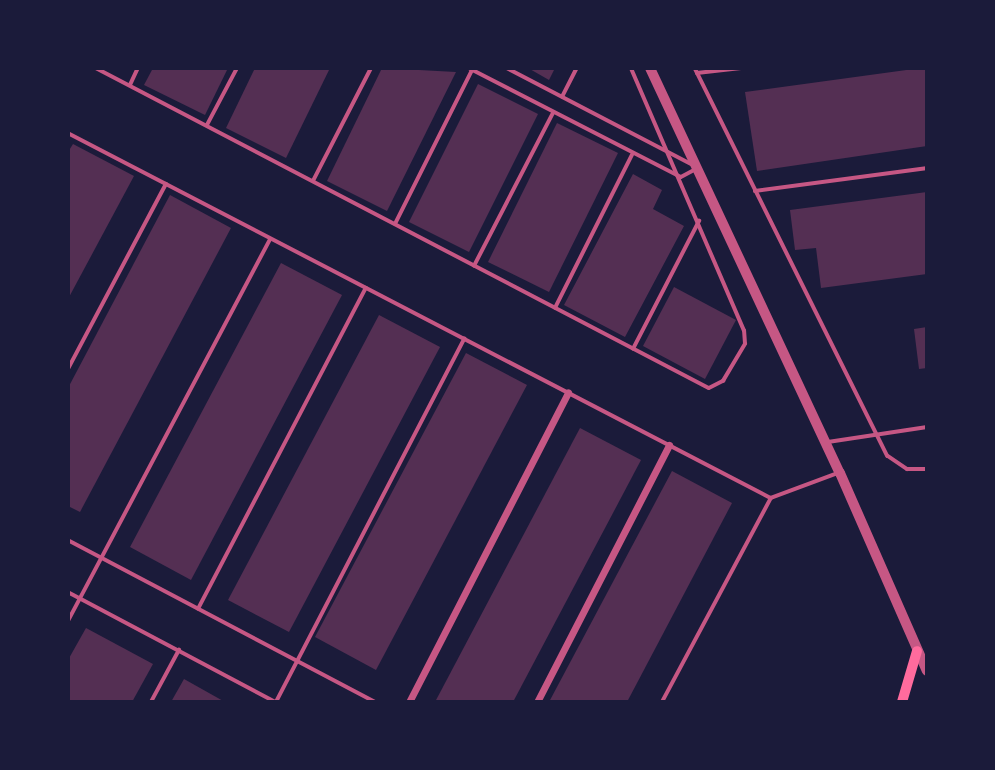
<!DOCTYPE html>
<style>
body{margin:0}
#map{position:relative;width:995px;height:770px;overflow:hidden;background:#1b1b3a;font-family:Merriweather,serif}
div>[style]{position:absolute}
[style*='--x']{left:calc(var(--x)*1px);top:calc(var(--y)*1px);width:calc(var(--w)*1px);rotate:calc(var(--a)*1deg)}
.building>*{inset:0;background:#542f53}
.service>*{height:3.5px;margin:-1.75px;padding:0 1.75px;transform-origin:1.75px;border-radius:1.75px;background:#c65784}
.minor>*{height:7px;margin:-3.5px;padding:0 3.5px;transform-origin:3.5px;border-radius:3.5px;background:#c65784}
.tertiary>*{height:10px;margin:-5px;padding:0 5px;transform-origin:5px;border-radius:5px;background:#c65784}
.secondary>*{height:10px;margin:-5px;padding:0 5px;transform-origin:5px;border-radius:5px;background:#ff6b9d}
span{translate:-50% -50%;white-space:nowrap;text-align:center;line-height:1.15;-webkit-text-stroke:7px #1b1b3a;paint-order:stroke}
.frame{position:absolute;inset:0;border:70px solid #1b1b3a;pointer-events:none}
</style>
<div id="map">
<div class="building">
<i style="clip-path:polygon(153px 68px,228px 68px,205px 115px,144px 85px)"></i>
<i style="clip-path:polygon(255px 68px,330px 68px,286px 158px,226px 128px)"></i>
<i style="clip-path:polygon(382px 68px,456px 72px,387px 211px,327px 181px)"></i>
<i style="clip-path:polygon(528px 68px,555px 68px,549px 80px)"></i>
<i style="clip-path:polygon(921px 68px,927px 68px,927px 146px,757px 171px,745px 92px)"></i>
<i style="clip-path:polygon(478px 84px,538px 114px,469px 252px,409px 222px)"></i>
<i style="clip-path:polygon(557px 123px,618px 153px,549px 292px,488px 262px)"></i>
<i style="clip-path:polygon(73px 144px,134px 176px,68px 299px,68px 152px)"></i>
<i style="clip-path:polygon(633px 174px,662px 190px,653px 209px,684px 226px,625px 337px,564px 305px)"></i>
<i style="clip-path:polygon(927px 192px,927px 274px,821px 288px,816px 248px,795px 250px,790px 210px)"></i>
<i style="clip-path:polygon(170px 195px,231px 228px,80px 512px,68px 506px,68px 388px)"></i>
<i style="clip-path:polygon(281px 263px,342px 295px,191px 580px,130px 547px)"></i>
<i style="clip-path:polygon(674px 287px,736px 320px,705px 379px,643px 346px)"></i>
<i style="clip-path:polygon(379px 315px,440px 347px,289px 632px,228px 600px)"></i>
<i style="clip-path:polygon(927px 327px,927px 368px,919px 369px,914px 329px)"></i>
<i style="clip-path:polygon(466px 353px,527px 385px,376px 670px,315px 637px)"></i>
<i style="clip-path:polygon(580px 428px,641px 460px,513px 702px,435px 702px)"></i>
<i style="clip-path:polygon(672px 471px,732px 503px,627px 702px,549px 702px)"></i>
<i style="clip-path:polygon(86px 628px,153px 664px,132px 702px,68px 702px,68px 660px)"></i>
<i style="clip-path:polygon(184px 679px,225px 702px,171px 702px)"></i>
</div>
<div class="service">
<i style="--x:96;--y:68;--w:691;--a:27.57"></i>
<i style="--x:709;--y:388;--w:16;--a:-27"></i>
<i style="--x:723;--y:381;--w:43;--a:-59.3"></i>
<i style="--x:745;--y:344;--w:13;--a:-94"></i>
<i style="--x:744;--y:331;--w:286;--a:-113.3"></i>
<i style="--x:469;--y:68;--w:238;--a:27.2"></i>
<i style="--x:681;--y:177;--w:17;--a:-28"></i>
<i style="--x:507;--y:68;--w:210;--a:27.5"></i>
<i style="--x:695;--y:68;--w:433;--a:63.6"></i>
<i style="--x:888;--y:456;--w:23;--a:34"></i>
<i style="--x:907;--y:469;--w:20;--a:0"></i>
<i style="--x:697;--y:73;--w:44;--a:-6.5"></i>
<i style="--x:130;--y:85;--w:19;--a:-65"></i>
<i style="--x:562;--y:97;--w:33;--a:-63"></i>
<i style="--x:207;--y:125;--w:64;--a:-62.2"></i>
<i style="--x:68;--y:133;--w:792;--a:27.44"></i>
<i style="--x:313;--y:181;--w:127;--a:-62.8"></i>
<i style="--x:755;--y:191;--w:174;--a:-7.6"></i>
<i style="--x:395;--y:224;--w:172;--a:-63.4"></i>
<i style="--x:474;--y:266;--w:172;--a:-62.7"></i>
<i style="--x:555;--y:308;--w:171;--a:-63.3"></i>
<i style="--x:633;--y:349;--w:144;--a:-62.7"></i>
<i style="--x:68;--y:369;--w:209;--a:-62.1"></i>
<i style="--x:828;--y:442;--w:100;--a:-8.6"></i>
<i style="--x:68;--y:540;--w:347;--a:27.8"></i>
<i style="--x:68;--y:592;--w:235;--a:27.9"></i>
<i style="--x:198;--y:609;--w:362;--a:-62.4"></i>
<i style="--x:68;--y:621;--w:432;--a:-62.1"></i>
<i style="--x:151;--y:702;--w:59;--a:-61.7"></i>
<i style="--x:276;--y:702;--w:409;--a:-62.6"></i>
<i style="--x:662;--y:702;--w:231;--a:-61.9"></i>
<i style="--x:771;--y:498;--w:72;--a:-20.5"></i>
</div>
<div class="minor">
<i style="--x:409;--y:702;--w:348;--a:-62.8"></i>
<i style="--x:537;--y:702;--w:289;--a:-62.8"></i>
</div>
<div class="tertiary">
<i style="--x:650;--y:68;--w:447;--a:64.9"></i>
<i style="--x:840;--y:473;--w:216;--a:66.3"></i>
</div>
<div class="secondary">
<i style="--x:902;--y:702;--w:53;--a:-73.6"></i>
</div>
<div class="frame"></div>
</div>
